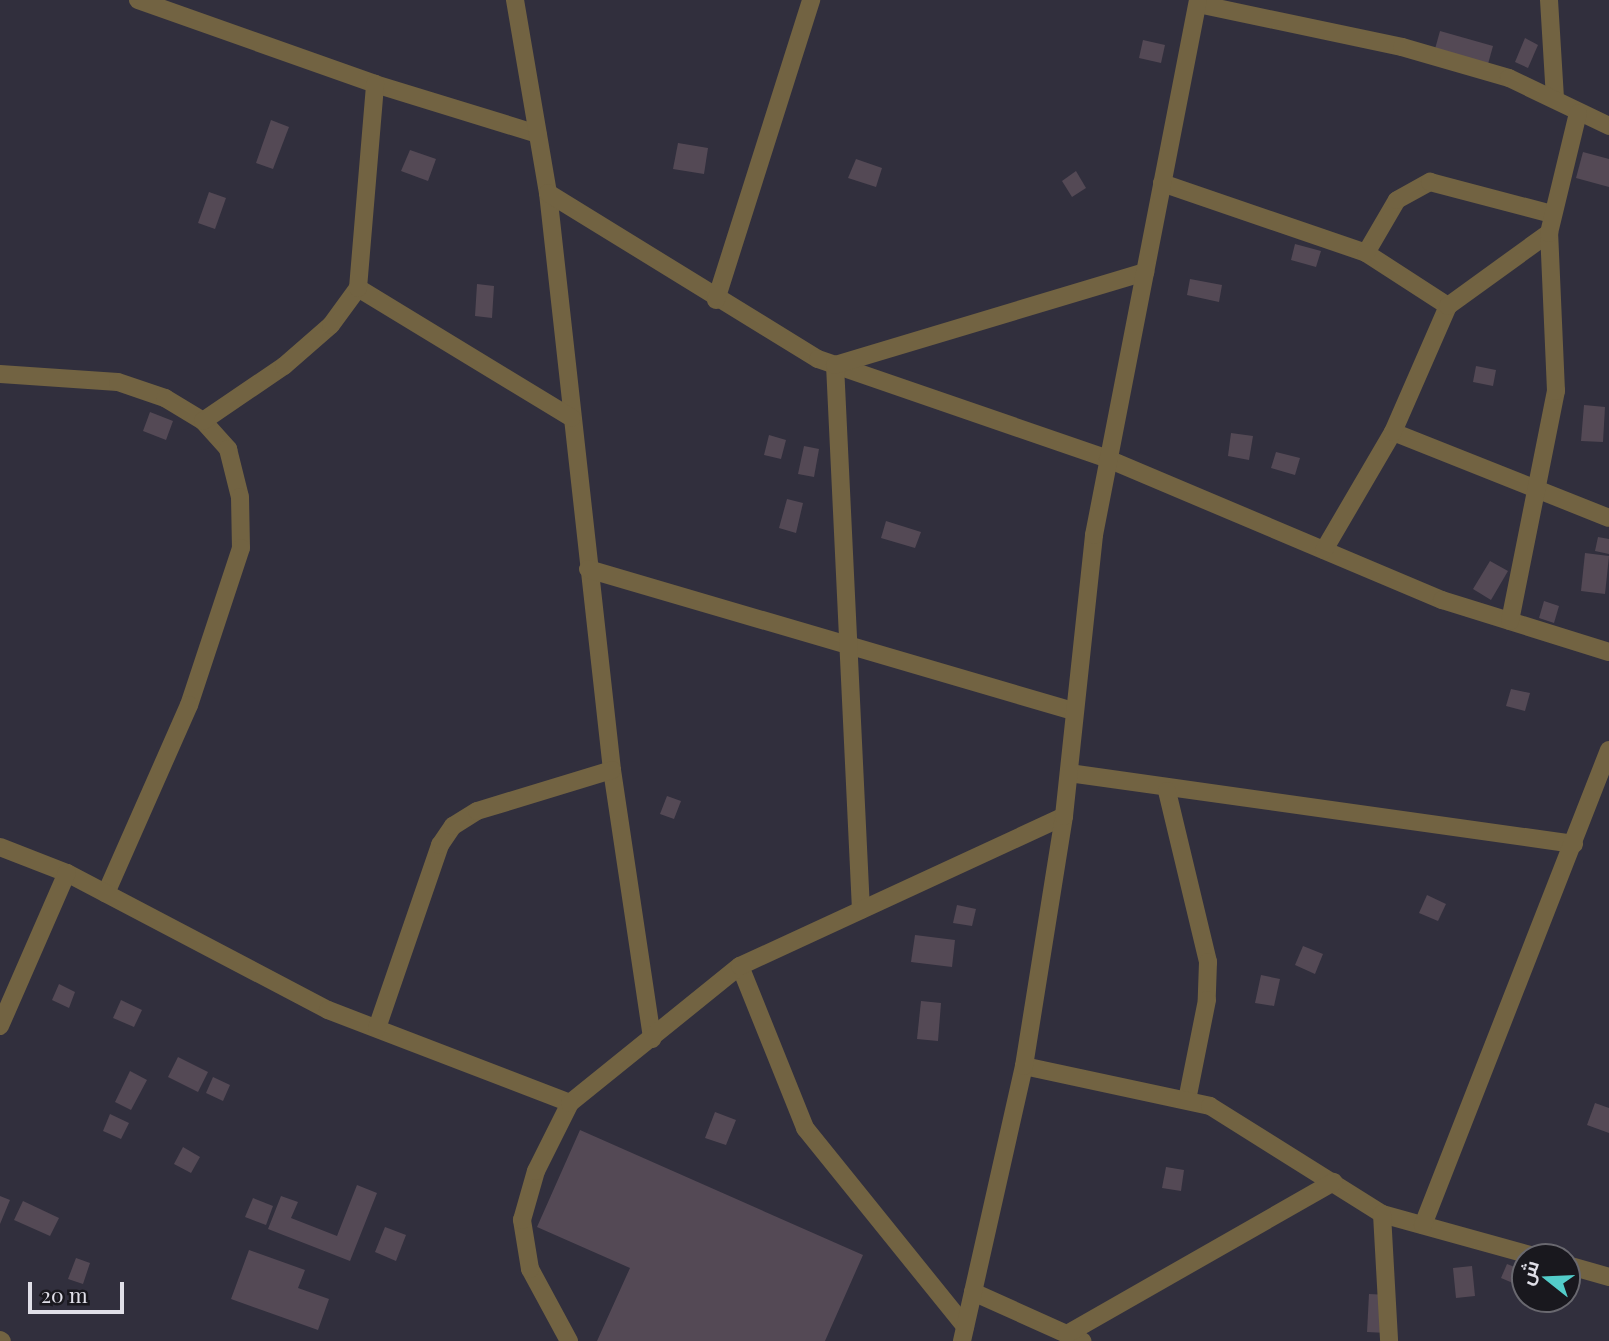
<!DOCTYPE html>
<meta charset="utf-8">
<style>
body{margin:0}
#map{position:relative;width:1609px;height:1341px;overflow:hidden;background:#312f3d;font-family:"Playfair Display",Cairo,serif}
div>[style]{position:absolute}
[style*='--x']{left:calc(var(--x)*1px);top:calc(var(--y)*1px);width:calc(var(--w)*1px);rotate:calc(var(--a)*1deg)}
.building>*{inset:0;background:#544955}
.minor>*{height:18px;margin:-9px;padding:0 9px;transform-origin:9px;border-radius:9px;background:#726342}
span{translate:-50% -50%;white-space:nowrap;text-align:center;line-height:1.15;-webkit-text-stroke:6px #19181e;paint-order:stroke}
.north{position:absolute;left:1511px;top:1243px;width:70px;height:70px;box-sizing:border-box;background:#19181e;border:2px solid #69686f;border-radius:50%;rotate:288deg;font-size:19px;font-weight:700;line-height:28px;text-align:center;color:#e0dfe8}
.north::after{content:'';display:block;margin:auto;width:24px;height:32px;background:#53cdca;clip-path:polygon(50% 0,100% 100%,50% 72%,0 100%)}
.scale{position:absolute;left:28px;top:1282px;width:96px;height:32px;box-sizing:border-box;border:4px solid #e0dfe8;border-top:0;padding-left:9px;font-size:21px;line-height:24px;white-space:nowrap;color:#e0dfe8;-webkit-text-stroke:5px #19181e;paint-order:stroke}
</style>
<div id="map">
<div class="building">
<i style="clip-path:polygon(1440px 31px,1493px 46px,1488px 64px,1435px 49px)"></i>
<i style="clip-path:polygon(1525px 38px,1538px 45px,1528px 68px,1515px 62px)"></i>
<i style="clip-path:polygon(1143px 40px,1165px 45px,1161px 63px,1139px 58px)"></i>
<i style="clip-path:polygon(271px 120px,289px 127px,273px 169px,256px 163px)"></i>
<i style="clip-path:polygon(678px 143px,708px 148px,704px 174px,673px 169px)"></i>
<i style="clip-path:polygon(410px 150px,436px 159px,428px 181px,401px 171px)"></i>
<i style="clip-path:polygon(1583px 152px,1609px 159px,1609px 187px,1576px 178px)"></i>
<i style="clip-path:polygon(856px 159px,882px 168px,876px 187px,848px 178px)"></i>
<i style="clip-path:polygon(1076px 171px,1086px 188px,1072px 197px,1062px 181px)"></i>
<i style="clip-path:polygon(209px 192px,226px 198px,215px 229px,198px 223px)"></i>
<i style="clip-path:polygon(1295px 244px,1321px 251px,1316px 267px,1291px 260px)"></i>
<i style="clip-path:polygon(1190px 279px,1222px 285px,1219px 302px,1187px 295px)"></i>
<i style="clip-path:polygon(477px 284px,494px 286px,492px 318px,475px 316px)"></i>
<i style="clip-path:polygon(1476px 366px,1496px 370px,1493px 386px,1473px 382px)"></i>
<i style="clip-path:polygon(1584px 405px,1605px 407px,1603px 442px,1581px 441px)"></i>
<i style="clip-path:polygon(150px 412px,173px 421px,166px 440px,143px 431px)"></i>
<i style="clip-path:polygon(1231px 433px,1253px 436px,1249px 460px,1228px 456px)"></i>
<i style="clip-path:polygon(769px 435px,786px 440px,781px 459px,764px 455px)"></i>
<i style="clip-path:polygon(804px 446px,819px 449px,814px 477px,798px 474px)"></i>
<i style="clip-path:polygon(1276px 452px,1300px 458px,1295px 475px,1271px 468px)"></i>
<i style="clip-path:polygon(787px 499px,803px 503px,796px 533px,779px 528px)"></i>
<i style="clip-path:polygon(886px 521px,921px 532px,915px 548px,881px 538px)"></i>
<i style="clip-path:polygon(1598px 537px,1609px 539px,1609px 554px,1595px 551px)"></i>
<i style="clip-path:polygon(1585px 553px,1609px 556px,1605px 594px,1581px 591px)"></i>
<i style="clip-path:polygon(1490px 561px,1508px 571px,1491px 600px,1473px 589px)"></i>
<i style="clip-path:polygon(1544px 601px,1559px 606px,1554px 623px,1539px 618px)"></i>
<i style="clip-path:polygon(1511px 689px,1530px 693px,1525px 711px,1506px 706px)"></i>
<i style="clip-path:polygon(667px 796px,681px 801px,674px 819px,660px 814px)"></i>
<i style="clip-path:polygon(1427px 895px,1446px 904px,1438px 921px,1419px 913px)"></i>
<i style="clip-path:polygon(957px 905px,976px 909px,972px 926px,953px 923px)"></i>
<i style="clip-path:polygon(915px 935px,955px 940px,952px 967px,911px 962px)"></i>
<i style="clip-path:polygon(1303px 946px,1323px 954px,1315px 974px,1295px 965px)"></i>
<i style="clip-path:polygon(1261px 975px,1280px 979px,1274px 1006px,1255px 1003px)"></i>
<i style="clip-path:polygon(59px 984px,75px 992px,69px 1008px,52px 1000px)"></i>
<i style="clip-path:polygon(121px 1000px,142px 1010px,134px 1027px,113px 1018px)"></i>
<i style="clip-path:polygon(921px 1001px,941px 1003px,938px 1041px,917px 1039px)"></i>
<i style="clip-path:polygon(178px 1057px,208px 1072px,198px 1092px,168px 1077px)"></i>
<i style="clip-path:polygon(130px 1071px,147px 1080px,131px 1110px,115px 1102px)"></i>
<i style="clip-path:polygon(213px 1077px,230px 1085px,223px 1101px,206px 1093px)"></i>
<i style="clip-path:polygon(1595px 1103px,1609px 1108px,1609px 1133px,1587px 1125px)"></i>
<i style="clip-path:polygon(715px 1112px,736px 1120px,726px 1145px,705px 1138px)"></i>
<i style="clip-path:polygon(110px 1114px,129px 1123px,121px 1139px,103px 1131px)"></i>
<i style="clip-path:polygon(580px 1130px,863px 1255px,825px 1341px,597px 1341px,630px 1268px,537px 1227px)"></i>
<i style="clip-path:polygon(183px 1147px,200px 1157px,191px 1173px,174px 1164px)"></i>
<i style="clip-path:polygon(1166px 1167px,1184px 1170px,1181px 1191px,1162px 1188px)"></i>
<i style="clip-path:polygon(357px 1185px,377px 1193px,350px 1261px,268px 1229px,281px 1196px,298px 1202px,291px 1218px,337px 1236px)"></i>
<i style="clip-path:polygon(0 1196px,10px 1200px,0 1224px)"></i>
<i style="clip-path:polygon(253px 1198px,273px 1206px,266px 1225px,245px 1217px)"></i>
<i style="clip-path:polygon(23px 1201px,59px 1218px,50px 1236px,14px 1220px)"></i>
<i style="clip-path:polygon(385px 1227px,406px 1235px,396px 1261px,375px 1252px)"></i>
<i style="clip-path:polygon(249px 1250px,305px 1270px,298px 1288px,329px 1299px,318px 1330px,231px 1299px)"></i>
<i style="clip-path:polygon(76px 1258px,90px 1263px,83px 1284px,68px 1279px)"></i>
<i style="clip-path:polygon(1507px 1264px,1525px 1271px,1520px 1286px,1501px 1278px)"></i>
<i style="clip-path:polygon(1472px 1266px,1475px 1296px,1456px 1298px,1453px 1268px)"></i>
<i style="clip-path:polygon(1369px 1294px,1389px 1295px,1387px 1333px,1367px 1332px)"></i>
</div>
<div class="minor">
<i style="--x:138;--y:0;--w:251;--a:19.5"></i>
<i style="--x:375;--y:84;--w:170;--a:17.1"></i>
<i style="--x:515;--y:0;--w:196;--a:80.3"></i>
<i style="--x:548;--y:193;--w:581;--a:83.67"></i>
<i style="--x:612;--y:770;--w:272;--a:81.5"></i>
<i style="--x:1549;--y:0;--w:98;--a:86.5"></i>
<i style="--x:1198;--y:4;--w:208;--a:11.9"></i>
<i style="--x:1402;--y:47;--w:111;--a:16.2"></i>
<i style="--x:1509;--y:78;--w:111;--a:25.6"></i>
<i style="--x:1162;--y:183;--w:216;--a:18.9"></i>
<i style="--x:1366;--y:253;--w:98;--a:32.9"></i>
<i style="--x:548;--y:193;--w:317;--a:31.6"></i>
<i style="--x:818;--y:359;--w:307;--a:19"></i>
<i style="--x:1108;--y:459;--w:363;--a:22.9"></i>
<i style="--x:1442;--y:600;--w:175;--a:17.3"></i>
<i style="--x:1366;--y:253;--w:61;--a:-59.7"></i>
<i style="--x:1397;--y:200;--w:38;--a:-29"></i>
<i style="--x:1430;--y:182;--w:126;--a:14.7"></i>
<i style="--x:358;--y:288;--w:250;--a:31.3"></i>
<i style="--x:716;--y:300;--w:315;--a:-72.4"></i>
<i style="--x:0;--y:374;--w:118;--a:3.9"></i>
<i style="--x:118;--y:382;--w:50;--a:18.8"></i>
<i style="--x:165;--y:398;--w:44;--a:31.2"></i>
<i style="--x:203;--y:421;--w:38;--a:48"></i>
<i style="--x:228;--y:449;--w:49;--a:76"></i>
<i style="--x:240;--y:497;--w:51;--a:88.9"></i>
<i style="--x:241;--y:548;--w:165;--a:108.3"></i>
<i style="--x:189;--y:705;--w:206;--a:113.8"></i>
<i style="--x:203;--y:421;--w:98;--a:-34.2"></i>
<i style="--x:284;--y:366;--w:62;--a:-41.1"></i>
<i style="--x:331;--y:325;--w:46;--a:-53.9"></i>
<i style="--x:358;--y:288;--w:205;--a:-85.2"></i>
<i style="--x:1393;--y:432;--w:232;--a:21.7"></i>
<i style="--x:1324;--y:550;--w:137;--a:-59.7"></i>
<i style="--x:1393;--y:432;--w:137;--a:-66.4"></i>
<i style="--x:1448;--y:306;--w:125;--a:-35.9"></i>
<i style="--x:588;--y:569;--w:505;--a:16.32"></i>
<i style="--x:1510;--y:621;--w:235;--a:-78.7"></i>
<i style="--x:1556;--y:391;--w:158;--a:-92.5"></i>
<i style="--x:1549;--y:233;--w:123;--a:-76.4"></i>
<i style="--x:1069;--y:773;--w:510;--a:8"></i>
<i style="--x:1167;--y:791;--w:176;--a:76.5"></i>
<i style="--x:1208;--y:962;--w:38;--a:92"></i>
<i style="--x:1207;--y:1000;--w:102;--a:101.3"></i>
<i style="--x:0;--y:847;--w:72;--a:21.2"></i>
<i style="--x:67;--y:873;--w:295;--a:27.7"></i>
<i style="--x:328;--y:1010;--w:259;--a:21"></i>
<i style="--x:861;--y:910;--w:546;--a:-92.73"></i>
<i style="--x:835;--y:365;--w:324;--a:-16.7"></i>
<i style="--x:740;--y:966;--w:175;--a:68.1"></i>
<i style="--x:805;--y:1128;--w:255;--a:51.1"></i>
<i style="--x:0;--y:1026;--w:167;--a:-66.4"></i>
<i style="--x:377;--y:1028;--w:194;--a:-71"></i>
<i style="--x:440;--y:845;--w:23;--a:-56"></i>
<i style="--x:453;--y:826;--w:28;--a:-32"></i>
<i style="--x:477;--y:811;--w:141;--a:-16.9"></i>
<i style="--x:1024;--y:1066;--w:190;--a:12.1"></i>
<i style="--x:1210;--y:1106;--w:203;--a:32.1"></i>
<i style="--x:1382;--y:1214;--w:161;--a:15.5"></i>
<i style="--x:1382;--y:1214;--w:127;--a:86.8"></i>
<i style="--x:1423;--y:1225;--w:510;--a:-68.62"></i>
<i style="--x:1567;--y:1265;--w:44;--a:15.9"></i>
<i style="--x:973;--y:1292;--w:120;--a:24.2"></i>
<i style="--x:1067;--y:1334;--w:307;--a:-29.7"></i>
<i style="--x:0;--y:1340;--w:2;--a:27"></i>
<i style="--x:569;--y:1341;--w:82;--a:-118.4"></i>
<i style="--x:530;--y:1269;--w:50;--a:-99.3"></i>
<i style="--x:522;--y:1220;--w:51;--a:-74.1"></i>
<i style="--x:536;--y:1171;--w:76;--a:-63.4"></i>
<i style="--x:570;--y:1103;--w:218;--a:-38.9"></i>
<i style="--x:740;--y:966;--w:357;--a:-24.8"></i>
<i style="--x:962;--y:1341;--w:282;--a:-77.3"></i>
<i style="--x:1024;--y:1066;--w:253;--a:-80.9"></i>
<i style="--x:1064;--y:816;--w:283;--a:-83.9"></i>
<i style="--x:1094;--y:535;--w:545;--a:-79"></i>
</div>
<div class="north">ش</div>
<div class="scale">20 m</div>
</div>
